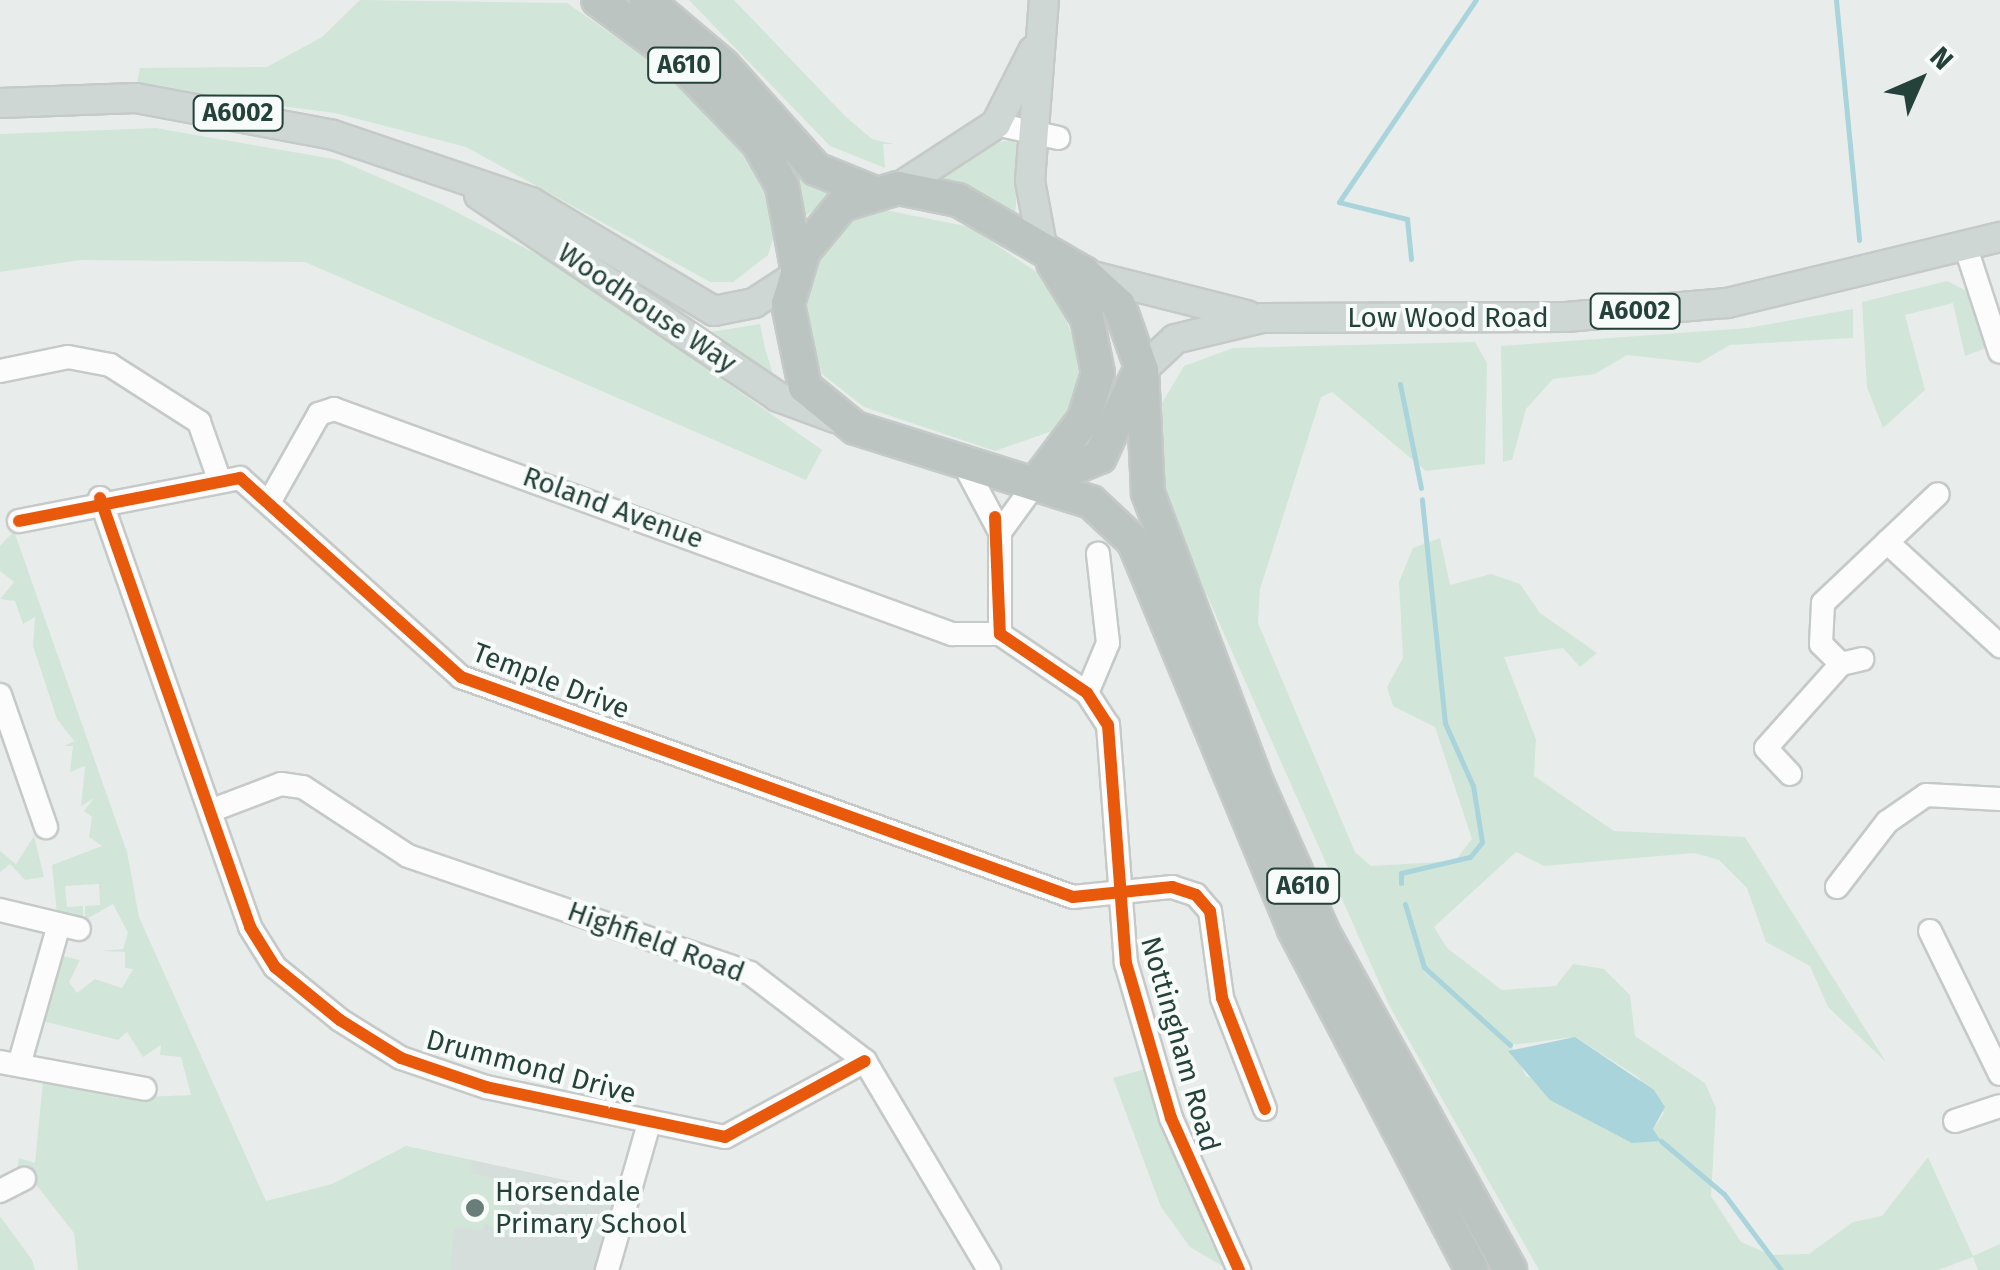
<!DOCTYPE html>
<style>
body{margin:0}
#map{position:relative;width:2000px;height:1270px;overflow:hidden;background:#e8edeb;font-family:"Fira Sans",sans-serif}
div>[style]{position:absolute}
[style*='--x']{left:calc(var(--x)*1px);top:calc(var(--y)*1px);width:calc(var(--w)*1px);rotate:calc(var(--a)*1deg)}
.built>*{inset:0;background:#d6dedb}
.green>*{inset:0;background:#d1e6d8}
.water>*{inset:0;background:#a9d4db}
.stream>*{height:5px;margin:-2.5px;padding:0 2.5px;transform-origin:2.5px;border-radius:2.5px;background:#a9d4db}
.roads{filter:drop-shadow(2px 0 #c5cac8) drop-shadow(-2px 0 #c5cac8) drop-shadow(0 2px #c5cac8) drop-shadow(0 -2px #c5cac8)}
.minor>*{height:22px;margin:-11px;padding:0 11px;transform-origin:11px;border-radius:11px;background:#fcfcfc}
.major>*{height:28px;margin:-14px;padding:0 14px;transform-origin:14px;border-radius:14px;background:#cfd7d5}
.highway>*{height:32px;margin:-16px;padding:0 16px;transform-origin:16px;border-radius:16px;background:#bcc4c2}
.cycleway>*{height:12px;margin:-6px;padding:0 6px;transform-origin:6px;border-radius:6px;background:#e8590c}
.dots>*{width:28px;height:28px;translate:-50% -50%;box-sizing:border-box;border:5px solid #f7fbf9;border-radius:50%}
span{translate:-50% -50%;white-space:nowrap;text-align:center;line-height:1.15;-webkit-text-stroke:8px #f7fbf9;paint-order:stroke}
.shield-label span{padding:2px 8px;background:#f7fbf9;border:2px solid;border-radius:8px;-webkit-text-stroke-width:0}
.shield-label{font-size:25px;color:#24423a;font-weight:700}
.street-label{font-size:28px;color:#24423a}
.poi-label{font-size:28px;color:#24423a}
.left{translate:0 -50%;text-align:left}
.north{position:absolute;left:1870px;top:30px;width:100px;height:100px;-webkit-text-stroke:8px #f7fbf9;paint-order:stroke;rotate:45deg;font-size:28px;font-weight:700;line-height:40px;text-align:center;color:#24423a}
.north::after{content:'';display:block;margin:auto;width:35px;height:45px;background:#24423a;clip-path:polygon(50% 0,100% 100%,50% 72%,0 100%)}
</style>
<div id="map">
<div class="built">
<i style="clip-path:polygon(406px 1146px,617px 1191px,594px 1270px,346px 1270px)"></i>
</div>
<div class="green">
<i style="clip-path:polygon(360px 0,567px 3px,656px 65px,735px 144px,764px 180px,776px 230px,768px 255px,733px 282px,710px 282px,466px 147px,335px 113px,136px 87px,140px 68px,267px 67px,322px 37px)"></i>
<i style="clip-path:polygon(689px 0,734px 0,846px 117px,872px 139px,893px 144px,883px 144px,885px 168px,830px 146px)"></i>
<i style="clip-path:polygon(156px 128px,339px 160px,441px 204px,569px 271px,822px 450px,806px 480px,305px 262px,81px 260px,0 272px,0 134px)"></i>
<i style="clip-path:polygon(1012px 140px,1022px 148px,1015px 214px,943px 178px,993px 143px)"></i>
<i style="clip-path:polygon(778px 155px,831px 195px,799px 222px)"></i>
<i style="clip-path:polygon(880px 209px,970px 227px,1054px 284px,1083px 368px,1072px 409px,1055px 430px,995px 451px,864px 407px,822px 374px,802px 308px,817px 262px,858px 213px)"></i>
<i style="clip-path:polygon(1947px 281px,1967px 291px,1986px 348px,1965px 356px,1953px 303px,1905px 315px,1925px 390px,1883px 428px,1867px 387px,1862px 302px)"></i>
<i style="clip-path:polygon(1853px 309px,1853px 338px,1730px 345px,1699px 363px,1627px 355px,1595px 374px,1553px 379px,1526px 409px,1512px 460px,1503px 462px,1501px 346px,1748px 328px)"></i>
<i style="clip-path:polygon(760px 324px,765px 348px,775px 381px,704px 333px)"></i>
<i style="clip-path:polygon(evenodd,1475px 342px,1487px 363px,1485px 464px,1426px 471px,1332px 392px,1321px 397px,1260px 589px,1258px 623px,1355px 852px,1371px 866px,1455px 861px,1472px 839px,1435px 727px,1393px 706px,1387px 687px,1403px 658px,1399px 582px,1413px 548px,1440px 538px,1450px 585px,1491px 574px,1520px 584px,1540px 613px,1597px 653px,1580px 667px,1563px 648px,1504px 657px,1536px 739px,1534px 776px,1614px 831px,1745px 837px,1886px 1062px,1828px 1007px,1810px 966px,1766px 942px,1747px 888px,1719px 860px,1694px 853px,1544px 866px,1516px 852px,1434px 927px,1447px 948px,1502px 990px,1556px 986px,1573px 964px,1604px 969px,1630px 995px,1635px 1036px,1705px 1083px,1716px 1108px,1711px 1196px,1741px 1242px,1771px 1255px,1809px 1254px,1853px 1222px,1882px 1216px,1928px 1157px,1973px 1256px,2000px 1244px,2000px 1270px,1978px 1270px,1973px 1257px,1938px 1270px,1539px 1270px,1390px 1007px,1193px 564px,1166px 488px,1162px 403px,1184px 366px,1233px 348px,1475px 342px,1575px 1037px,1638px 1077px,1664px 1113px,1653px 1129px,1526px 1076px,1511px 1045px,1575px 1037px)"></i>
<i style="clip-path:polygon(14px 531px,127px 852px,139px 917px,266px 1201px,332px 1184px,406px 1146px,472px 1161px,471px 1173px,506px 1182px,510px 1237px,485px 1223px,483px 1230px,454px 1227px,450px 1270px,78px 1270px,74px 1233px,34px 1182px,16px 1175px,19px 1158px,35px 1163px,43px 1081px,119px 1098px,191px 1095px,181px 1057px,160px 1055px,161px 1045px,143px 1057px,127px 1032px,118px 1040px,39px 1020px,63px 956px,80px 960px,69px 982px,77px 993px,95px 979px,122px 988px,133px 969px,125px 968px,125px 952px,101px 951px,123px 949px,128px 933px,113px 904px,85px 920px,85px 906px,100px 905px,99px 884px,65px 886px,67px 907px,83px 906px,83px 921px,57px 914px,52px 865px,102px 846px,89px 837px,92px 817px,84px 811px,94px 798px,81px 806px,85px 766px,70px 772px,73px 746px,64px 746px,74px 741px,57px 719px,33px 646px,35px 617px,23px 624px,15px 601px,0 599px,14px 582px,0 571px,0 546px)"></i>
<i style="clip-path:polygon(34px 836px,44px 877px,25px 880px,10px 864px,0 872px,0 851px,16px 864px)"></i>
<i style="clip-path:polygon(1145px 1069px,1209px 1238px,1229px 1270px,1190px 1247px,1161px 1207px,1113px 1078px)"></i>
<i style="clip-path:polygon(0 1216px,32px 1260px,35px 1270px,0 1270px)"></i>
</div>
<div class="water">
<i style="clip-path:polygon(1575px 1037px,1654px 1090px,1665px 1107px,1653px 1129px,1661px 1141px,1632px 1143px,1550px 1100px,1508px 1051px)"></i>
</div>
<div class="stream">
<i style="--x:1836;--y:0;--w:241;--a:84.5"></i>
<i style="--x:1411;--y:259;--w:40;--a:-95.7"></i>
<i style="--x:1407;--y:219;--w:70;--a:-166"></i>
<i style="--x:1339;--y:202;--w:244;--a:-55.9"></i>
<i style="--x:1400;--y:384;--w:106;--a:78.6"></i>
<i style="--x:1401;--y:883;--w:10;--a:-90"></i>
<i style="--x:1401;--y:873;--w:71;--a:-13.1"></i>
<i style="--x:1470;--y:857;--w:19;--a:-51"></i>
<i style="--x:1482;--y:842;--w:57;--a:-99.1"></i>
<i style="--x:1473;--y:786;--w:69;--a:-114"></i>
<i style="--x:1445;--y:723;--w:225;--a:-95.9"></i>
<i style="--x:1405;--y:904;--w:66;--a:73.2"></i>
<i style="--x:1424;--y:967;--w:116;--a:42.2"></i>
<i style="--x:1661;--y:1141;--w:82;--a:40.1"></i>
<i style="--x:1724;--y:1194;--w:95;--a:53.1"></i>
</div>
<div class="roads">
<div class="minor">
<i style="--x:996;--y:124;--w:64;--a:12.7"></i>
<i style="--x:1966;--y:248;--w:109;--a:71.9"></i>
<i style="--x:0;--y:371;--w:69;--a:-11.6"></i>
<i style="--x:68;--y:357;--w:43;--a:10.8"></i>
<i style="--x:110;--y:365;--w:106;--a:32.6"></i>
<i style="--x:199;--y:422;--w:57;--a:70.6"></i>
<i style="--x:966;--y:468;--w:72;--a:62"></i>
<i style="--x:1000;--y:532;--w:102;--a:90"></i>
<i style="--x:1000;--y:634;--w:105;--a:34.1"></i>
<i style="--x:1087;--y:693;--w:38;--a:57"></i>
<i style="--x:1108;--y:725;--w:239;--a:85.7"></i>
<i style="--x:1126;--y:963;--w:161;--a:73.8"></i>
<i style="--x:1171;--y:1118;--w:167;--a:65.9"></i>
<i style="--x:100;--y:498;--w:454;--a:70.7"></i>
<i style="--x:250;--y:927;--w:47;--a:58"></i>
<i style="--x:275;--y:967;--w:84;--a:39.2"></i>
<i style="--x:340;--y:1020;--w:72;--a:31.9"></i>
<i style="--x:401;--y:1058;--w:90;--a:18.8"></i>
<i style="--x:486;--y:1087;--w:244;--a:11.8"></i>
<i style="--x:725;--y:1137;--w:159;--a:-28.5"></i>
<i style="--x:271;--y:499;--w:98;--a:-60.5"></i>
<i style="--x:319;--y:414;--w:16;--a:-18"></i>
<i style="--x:334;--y:409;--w:658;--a:20.01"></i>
<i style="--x:952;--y:634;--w:48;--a:0"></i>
<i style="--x:19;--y:521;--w:225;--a:-11"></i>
<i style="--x:240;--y:478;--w:297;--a:42"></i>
<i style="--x:461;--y:677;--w:650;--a:19.77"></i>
<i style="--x:1073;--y:897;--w:100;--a:-5.8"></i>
<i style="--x:1172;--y:887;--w:25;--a:18"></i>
<i style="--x:1196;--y:895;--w:21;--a:49"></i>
<i style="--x:1210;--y:911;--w:88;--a:82.1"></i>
<i style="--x:1222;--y:998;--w:119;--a:68.8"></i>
<i style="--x:1000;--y:532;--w:59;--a:-53.9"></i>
<i style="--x:1887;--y:542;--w:154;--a:42.6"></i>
<i style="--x:1841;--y:664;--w:28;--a:-135"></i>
<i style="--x:1821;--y:644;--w:41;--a:-87.2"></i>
<i style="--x:1823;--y:603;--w:158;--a:-43.5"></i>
<i style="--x:1087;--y:693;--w:54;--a:-67.2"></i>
<i style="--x:1108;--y:643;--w:90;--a:-96.4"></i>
<i style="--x:0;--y:695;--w:140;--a:70.8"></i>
<i style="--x:1790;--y:774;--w:35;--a:-133"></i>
<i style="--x:1766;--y:748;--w:113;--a:-48.2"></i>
<i style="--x:1841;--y:664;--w:22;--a:-13"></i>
<i style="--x:210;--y:811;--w:76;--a:-20.8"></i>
<i style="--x:281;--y:784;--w:22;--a:8"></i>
<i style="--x:303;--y:787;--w:126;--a:33.3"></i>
<i style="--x:408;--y:856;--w:361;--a:18.9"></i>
<i style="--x:750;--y:973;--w:145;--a:37.4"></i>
<i style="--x:865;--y:1061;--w:243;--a:59.3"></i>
<i style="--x:1837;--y:887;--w:82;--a:-52.4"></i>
<i style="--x:1887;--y:822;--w:47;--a:-34.7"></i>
<i style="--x:1926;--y:795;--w:74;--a:3.1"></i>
<i style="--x:0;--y:910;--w:81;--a:13.5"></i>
<i style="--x:1930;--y:931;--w:159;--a:63.9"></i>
<i style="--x:0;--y:1062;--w:147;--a:10.5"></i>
<i style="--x:19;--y:1065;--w:146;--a:-74.1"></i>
<i style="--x:1955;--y:1121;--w:47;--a:-18.4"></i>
<i style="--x:0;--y:1191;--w:27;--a:-27"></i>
<i style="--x:607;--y:1270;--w:152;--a:-74"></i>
</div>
<div class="major">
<i style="--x:0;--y:103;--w:136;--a:-2.1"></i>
<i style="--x:136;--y:98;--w:200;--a:10.6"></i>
<i style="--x:333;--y:135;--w:209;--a:18.7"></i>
<i style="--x:531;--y:202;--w:213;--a:30.8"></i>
<i style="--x:714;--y:311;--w:41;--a:-11.3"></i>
<i style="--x:754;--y:303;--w:48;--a:-33"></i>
<i style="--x:898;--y:188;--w:117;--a:-33.1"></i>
<i style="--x:996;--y:124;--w:82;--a:-63.1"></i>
<i style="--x:479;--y:195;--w:361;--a:34"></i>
<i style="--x:778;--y:397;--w:61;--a:20.2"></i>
<i style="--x:1043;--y:251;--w:71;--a:-100.5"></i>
<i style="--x:1030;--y:181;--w:182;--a:-85.6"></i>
<i style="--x:1085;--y:274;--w:167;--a:14.2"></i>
<i style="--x:1142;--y:370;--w:45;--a:-43.2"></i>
<i style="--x:1175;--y:339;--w:89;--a:-13.6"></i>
<i style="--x:1262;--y:318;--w:304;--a:-0.2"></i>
<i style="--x:1566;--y:317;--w:162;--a:-5"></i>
<i style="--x:1727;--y:303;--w:281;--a:-13.6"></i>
</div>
<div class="highway">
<i style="--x:598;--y:0;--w:94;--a:36.4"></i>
<i style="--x:674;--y:56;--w:121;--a:46"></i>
<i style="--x:758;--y:143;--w:49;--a:60.8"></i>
<i style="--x:782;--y:186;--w:83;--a:79.6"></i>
<i style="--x:646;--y:0;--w:101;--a:40.2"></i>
<i style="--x:723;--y:65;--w:140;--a:48.2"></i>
<i style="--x:816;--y:169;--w:58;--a:22.2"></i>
<i style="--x:1035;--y:484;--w:81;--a:-53"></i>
<i style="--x:1084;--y:419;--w:48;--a:-73.1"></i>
<i style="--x:1098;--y:373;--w:56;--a:-101.3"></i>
<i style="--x:1087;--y:318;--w:65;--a:-121.7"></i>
<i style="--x:1035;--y:484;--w:70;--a:-22.6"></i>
<i style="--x:1100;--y:457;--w:87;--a:-65.5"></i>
<i style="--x:1472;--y:1270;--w:385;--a:-117.6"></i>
<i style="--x:1294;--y:929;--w:420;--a:-112.5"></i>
<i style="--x:1133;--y:541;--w:57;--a:-137.1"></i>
<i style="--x:1091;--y:502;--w:247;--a:-162.6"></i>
<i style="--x:855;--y:428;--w:65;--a:-140.6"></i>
<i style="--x:805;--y:387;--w:85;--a:-101.6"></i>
<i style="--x:788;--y:304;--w:55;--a:-73.2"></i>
<i style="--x:804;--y:251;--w:60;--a:-50.4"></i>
<i style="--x:842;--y:205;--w:59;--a:-16.9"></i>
<i style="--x:898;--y:188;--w:61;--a:11.3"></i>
<i style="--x:958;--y:200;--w:146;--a:30.1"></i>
<i style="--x:1084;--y:273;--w:47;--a:42.4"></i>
<i style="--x:1119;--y:305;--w:69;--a:70.5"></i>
<i style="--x:1142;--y:370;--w:123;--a:87.2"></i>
<i style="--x:1148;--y:493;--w:312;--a:69.4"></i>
<i style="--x:1258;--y:785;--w:161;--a:66.1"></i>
<i style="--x:1323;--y:932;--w:386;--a:61"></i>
</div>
</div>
<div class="cycleway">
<i style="--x:100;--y:498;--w:454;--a:70.7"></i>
<i style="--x:250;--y:927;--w:47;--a:58"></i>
<i style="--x:275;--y:967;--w:84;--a:39.2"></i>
<i style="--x:340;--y:1020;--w:72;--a:31.9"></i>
<i style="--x:401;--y:1058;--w:90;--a:18.8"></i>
<i style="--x:486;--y:1087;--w:244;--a:11.8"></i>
<i style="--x:725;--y:1137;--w:159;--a:-28.5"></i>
<i style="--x:995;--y:517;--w:117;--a:87.6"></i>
<i style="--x:1000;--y:634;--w:105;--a:34.1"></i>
<i style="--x:1087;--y:693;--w:38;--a:57"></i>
<i style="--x:1108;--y:725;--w:239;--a:85.7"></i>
<i style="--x:1126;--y:963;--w:161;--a:73.8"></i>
<i style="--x:1171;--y:1118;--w:167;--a:65.9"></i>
<i style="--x:19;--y:521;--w:225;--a:-11"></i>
<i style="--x:240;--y:478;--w:297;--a:42"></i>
<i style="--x:461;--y:677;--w:650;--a:19.77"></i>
<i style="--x:1073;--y:897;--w:100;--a:-5.8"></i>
<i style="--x:1172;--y:887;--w:25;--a:18"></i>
<i style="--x:1196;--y:895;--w:21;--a:49"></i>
<i style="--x:1210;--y:911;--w:88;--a:82.1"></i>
<i style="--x:1222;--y:998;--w:119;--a:68.8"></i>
</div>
<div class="dots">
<i style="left:475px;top:1208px;background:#697e78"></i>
</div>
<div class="shield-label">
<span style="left:684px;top:65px">A610</span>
<span style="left:238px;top:113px">A6002</span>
<span style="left:1635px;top:311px">A6002</span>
<span style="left:1303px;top:886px">A610</span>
</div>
<div class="street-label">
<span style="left:647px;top:308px;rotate:34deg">Woodhouse Way</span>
<span style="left:1448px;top:318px">Low Wood Road</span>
<span style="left:613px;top:508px;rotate:20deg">Roland Avenue</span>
<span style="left:551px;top:681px;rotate:21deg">Temple Drive</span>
<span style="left:656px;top:942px;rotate:20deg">Highfield Road</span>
<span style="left:1180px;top:1044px;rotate:74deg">Nottingham Road</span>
<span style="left:531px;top:1067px;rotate:15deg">Drummond Drive</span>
</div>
<div class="poi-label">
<span class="left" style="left:495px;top:1208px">Horsendale<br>Primary School</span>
</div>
<div class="north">N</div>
</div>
